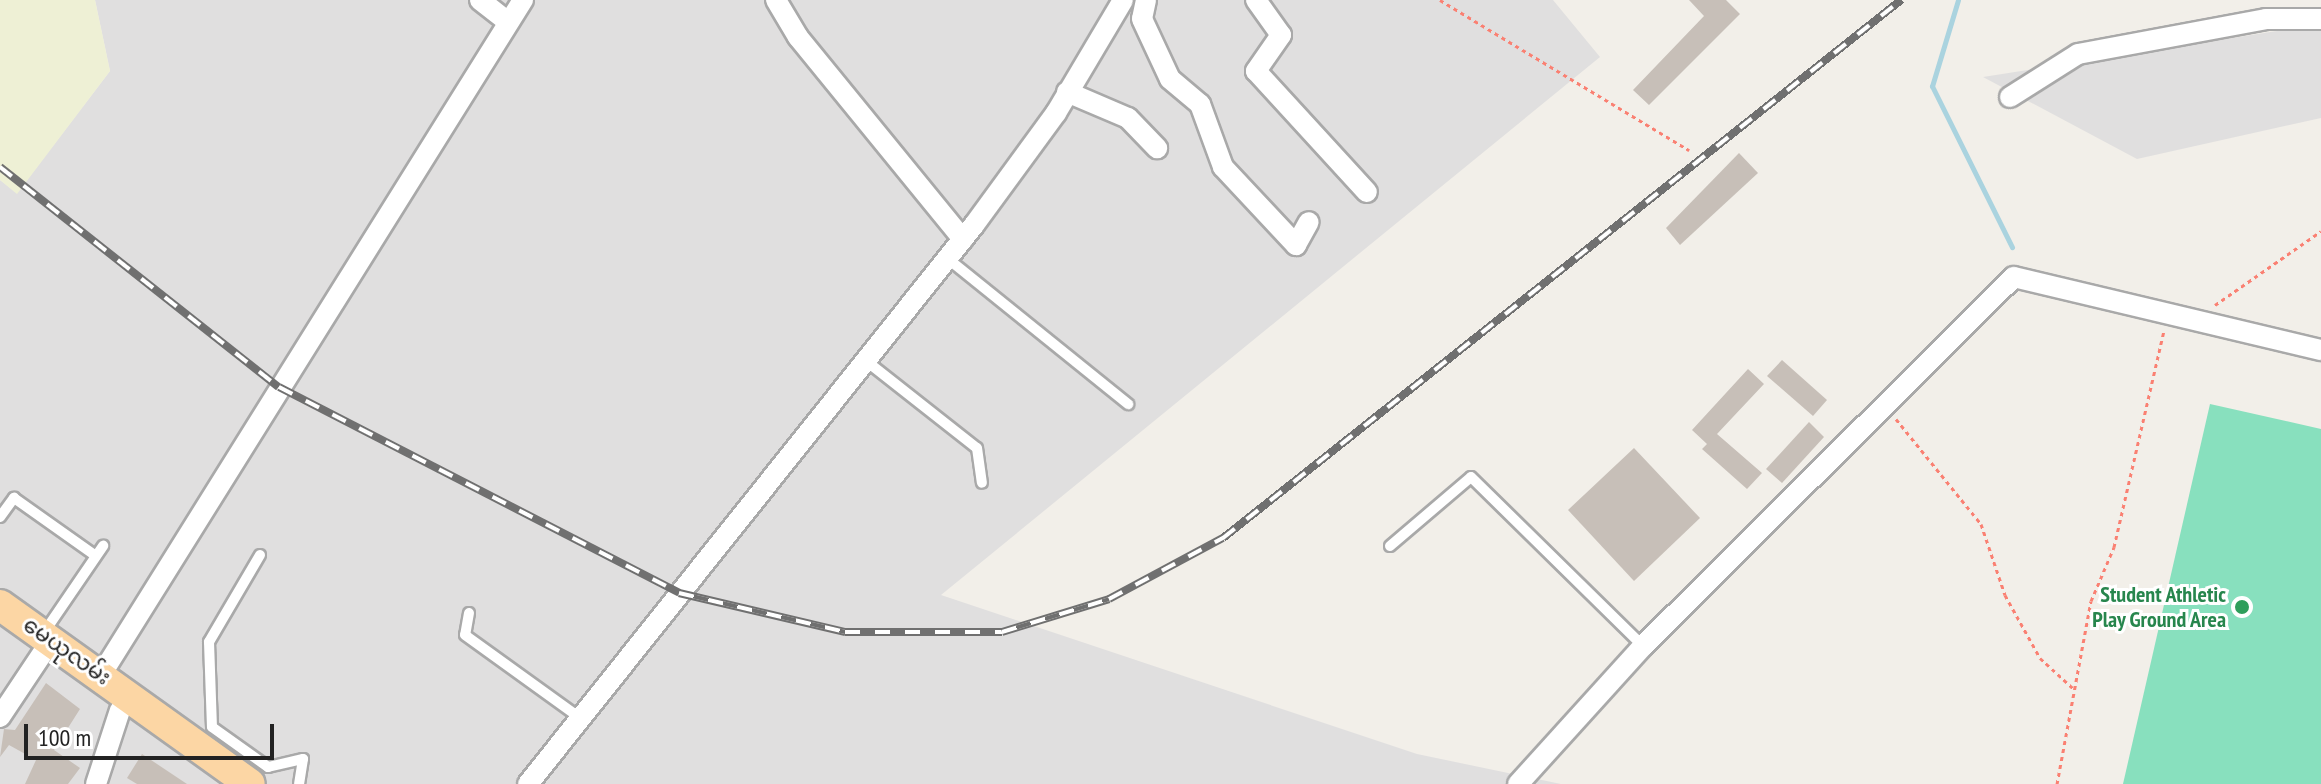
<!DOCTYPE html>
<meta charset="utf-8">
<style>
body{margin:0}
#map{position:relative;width:2321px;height:784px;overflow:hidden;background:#f2efe9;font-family:"PT Sans Narrow","Noto Sans Myanmar",sans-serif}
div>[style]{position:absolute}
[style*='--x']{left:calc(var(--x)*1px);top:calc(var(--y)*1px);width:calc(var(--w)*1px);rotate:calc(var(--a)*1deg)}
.residential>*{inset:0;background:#e0dfdf}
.farmland>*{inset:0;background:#eef0d5}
.pitch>*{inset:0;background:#88e0be}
.stream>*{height:5px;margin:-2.5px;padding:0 2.5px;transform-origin:2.5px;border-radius:2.5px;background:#aad3df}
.building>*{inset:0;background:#c7bfb8}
.path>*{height:3px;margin-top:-1.5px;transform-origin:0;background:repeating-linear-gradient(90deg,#fa8072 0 4px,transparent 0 8px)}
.roads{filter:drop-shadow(2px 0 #a9a9a9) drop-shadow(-2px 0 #a9a9a9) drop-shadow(0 2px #a9a9a9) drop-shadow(0 -2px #a9a9a9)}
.lane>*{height:10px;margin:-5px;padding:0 5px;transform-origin:5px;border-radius:5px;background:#fff}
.street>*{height:20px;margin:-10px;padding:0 10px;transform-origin:10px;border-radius:10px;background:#fff}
.primary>*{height:30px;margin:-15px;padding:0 15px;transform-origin:15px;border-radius:15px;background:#fcd6a4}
.rail>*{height:8px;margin-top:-4px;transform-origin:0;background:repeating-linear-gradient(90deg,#fff 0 15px,#707070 0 30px);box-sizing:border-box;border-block:2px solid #707070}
.dots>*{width:22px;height:22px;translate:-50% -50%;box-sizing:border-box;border:4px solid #fff;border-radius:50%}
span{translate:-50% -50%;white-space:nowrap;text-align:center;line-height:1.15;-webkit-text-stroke:6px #fff;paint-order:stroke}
.leisure-label{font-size:22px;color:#27864d;font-weight:700}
.right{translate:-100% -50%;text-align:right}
.street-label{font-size:22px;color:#222}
.scale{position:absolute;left:24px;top:724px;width:250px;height:36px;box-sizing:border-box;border:4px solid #222;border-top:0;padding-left:10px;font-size:24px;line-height:28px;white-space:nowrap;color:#222;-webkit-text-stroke:6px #fff;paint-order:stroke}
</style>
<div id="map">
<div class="residential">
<i style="clip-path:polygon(95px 0,1553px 0,1600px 57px,941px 595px,1417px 754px,1561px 784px,0 784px,0 180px,17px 193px,110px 71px)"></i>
<i style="clip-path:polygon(2321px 24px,2321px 118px,2137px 159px,1983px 77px)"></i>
</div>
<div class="farmland">
<i style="clip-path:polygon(0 0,95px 0,110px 71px,17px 194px,0 180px)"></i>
</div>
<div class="pitch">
<i style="clip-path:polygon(2210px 404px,2321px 429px,2321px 784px,2123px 784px)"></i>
</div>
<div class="stream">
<i style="--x:1958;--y:0;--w:90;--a:106.8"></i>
<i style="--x:1932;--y:86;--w:180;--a:63.6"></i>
</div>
<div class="building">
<i style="clip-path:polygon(1689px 0,1726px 0,1740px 14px,1649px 105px,1633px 90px,1704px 16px)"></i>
<i style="clip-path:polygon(1739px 153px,1758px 173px,1680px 245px,1666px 228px)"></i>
<i style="clip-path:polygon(1782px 360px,1827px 400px,1813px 416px,1767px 376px)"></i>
<i style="clip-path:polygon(1748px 369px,1764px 384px,1717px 434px,1762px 473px,1747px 489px,1702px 449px,1707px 444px,1692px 430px)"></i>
<i style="clip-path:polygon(1809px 422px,1824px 437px,1782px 483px,1766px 469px)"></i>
<i style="clip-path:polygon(1634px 448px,1700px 518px,1634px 581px,1568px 510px)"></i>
<i style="clip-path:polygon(46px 683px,80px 709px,54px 750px,80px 768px,68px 784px,25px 784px,36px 760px,9px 745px,0 757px,4px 729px,15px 730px)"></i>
<i style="clip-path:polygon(142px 754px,187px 784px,137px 784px,127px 778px)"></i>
</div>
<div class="path">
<i style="--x:1440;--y:0;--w:291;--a:31.1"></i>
<i style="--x:2215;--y:305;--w:129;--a:-34.9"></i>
<i style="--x:1896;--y:419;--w:135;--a:51"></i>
<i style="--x:1981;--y:524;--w:75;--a:71.3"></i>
<i style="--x:2005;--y:595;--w:72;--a:60.9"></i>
<i style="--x:2040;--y:658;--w:46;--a:42.4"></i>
<i style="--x:2057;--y:784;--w:186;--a:-79.5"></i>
<i style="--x:2091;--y:601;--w:59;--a:-66.9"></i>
<i style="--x:2114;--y:547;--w:223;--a:-77"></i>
</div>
<div class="roads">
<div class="lane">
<i style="--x:947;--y:258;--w:233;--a:38.9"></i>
<i style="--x:865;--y:360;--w:142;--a:38.2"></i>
<i style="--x:977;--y:448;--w:35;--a:82"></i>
<i style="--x:0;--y:517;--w:24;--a:-54"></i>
<i style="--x:14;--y:498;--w:100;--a:35.3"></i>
<i style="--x:1390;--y:546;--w:106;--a:-40.4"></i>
<i style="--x:1471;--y:477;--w:241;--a:44.5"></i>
<i style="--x:260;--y:555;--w:101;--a:120.4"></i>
<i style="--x:209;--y:642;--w:85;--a:88"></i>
<i style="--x:212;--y:727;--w:69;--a:35.5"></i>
<i style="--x:268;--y:767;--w:36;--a:-13"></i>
<i style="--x:303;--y:759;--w:25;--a:99"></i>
<i style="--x:469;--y:613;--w:22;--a:100"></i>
<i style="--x:465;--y:635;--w:142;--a:35.8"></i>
<i style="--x:43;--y:634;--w:107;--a:-55.7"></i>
</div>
<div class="street">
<i style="--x:480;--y:0;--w:33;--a:38"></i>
<i style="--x:776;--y:0;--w:43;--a:59.3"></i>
<i style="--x:798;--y:37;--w:261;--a:50.8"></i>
<i style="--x:1146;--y:0;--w:19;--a:102"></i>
<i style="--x:1142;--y:19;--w:66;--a:65"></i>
<i style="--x:1170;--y:79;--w:39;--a:40"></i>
<i style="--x:1200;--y:104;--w:67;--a:69.9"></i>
<i style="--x:1223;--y:167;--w:107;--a:46.9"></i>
<i style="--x:1296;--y:245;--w:26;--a:-61"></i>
<i style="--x:1256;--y:0;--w:43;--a:54.5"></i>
<i style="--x:1281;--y:35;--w:44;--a:124.8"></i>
<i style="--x:1256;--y:71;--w:164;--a:47.5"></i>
<i style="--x:1067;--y:92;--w:66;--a:23.1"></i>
<i style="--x:1128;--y:118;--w:42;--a:46"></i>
<i style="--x:2010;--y:97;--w:80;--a:-32.3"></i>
<i style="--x:2078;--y:54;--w:191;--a:-10.5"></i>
<i style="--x:2266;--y:19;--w:55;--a:0"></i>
<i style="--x:101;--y:675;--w:796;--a:-57.99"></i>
<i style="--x:0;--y:717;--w:76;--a:-56.3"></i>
<i style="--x:96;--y:784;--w:78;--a:-72"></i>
<i style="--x:528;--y:784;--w:715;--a:-51.42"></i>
<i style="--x:974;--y:225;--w:139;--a:-53.8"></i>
<i style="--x:1056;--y:113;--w:131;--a:-59.3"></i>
<i style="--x:1518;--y:784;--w:186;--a:-47.8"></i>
<i style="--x:1643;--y:646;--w:523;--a:-44.85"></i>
<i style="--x:2014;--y:277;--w:316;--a:13.4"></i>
</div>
<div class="primary">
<i style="--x:0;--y:605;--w:307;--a:35.6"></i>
</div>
</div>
<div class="rail">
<i style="--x:0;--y:167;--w:355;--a:38.3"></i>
<i style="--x:279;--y:387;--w:450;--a:27.2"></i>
<i style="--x:679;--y:593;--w:171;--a:13.2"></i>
<i style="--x:845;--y:632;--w:157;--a:0"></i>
<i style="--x:1002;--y:632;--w:112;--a:-17.1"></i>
<i style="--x:1109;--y:599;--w:129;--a:-28.2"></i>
<i style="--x:1223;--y:538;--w:866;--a:-38.43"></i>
</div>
<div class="dots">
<i style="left:2242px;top:607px;background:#2e9e5b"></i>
</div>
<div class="leisure-label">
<span class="right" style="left:2226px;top:607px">Student Athletic<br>Play Ground Area</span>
</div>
<div class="street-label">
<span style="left:67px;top:651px;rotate:35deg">မေယုလမ်း</span>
</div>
<div class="scale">100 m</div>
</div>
